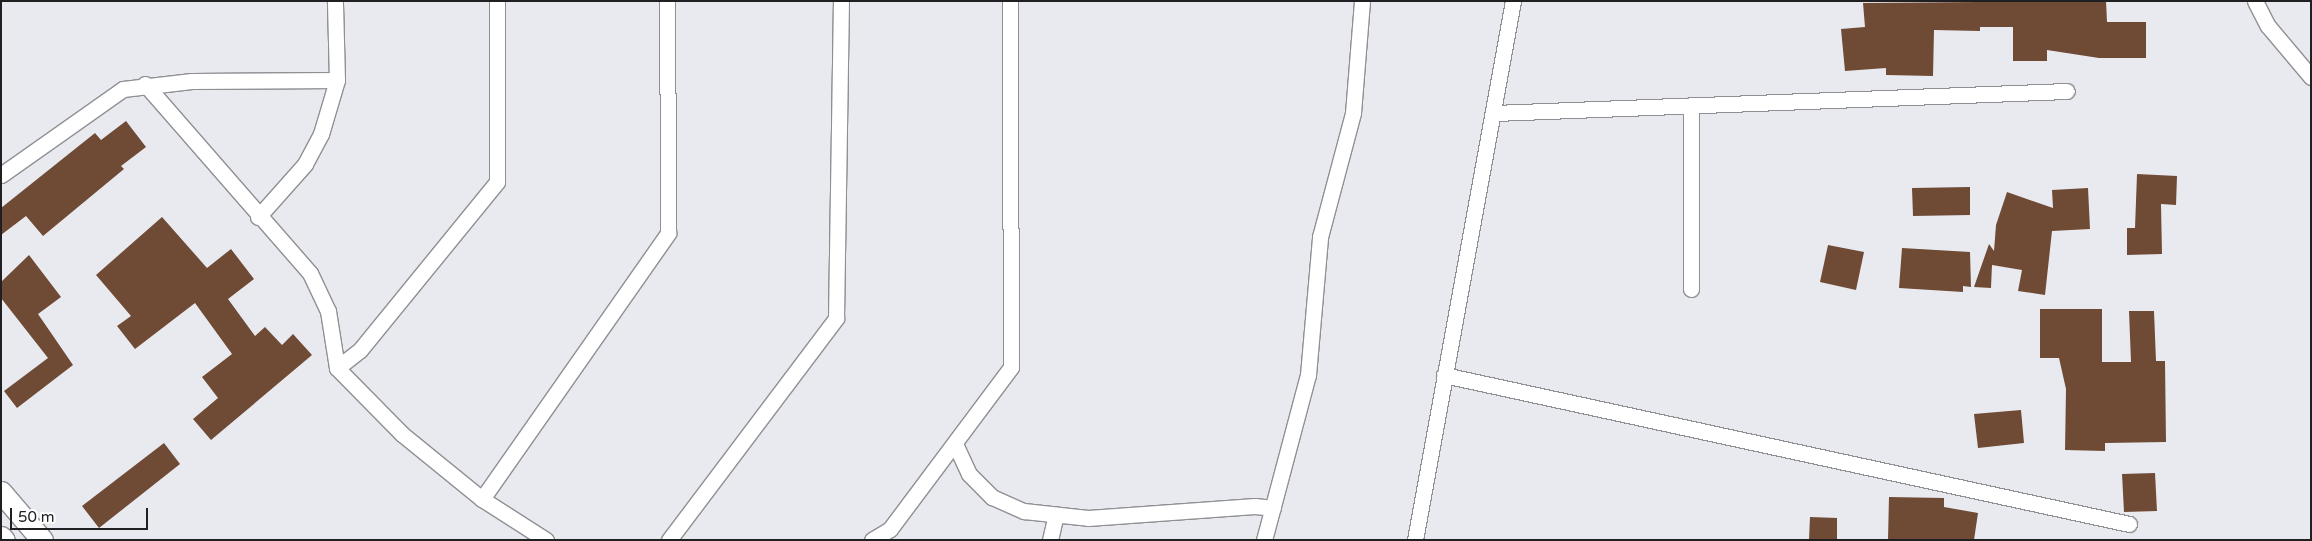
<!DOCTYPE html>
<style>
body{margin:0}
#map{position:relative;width:2312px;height:541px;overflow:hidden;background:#e9eaef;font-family:"Varela Round",sans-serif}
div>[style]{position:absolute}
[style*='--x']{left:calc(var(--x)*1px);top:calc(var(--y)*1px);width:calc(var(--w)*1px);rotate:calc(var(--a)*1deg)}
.building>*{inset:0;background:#6f4a35}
.roads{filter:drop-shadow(1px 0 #8f9094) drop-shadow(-1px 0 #8f9094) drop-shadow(0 1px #8f9094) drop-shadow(0 -1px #8f9094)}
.street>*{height:15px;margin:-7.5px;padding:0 7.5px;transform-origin:7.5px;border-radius:7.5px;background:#fff}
.secondary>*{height:21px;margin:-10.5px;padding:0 10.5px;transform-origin:10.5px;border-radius:10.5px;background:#fff}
span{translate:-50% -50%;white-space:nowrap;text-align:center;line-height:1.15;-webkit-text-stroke:5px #fff;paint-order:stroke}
.frame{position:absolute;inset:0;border:2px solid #202022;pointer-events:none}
.scale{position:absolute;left:10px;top:508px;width:138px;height:22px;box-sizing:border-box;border:2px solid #202022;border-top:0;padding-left:6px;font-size:15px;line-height:18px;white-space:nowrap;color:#202022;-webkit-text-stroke:4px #fff;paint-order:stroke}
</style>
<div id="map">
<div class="building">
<i style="clip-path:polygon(2106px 1px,2107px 22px,2146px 22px,2146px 58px,2099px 58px,2047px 50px,2047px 61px,2013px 61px,2013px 27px,1980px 27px,1980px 31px,1934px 30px,1933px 76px,1886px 75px,1886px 68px,1845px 71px,1841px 29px,1865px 27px,1863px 3px)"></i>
<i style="clip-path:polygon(126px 121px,146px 147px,121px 166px,124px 169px,43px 236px,26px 216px,1px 235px,1px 208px,95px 133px,101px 140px)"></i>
<i style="clip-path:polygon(2137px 174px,2177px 176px,2176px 205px,2161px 204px,2162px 254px,2127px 255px,2127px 228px,2135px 228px)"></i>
<i style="clip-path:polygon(1970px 187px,1970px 215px,1913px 216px,1912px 188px)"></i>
<i style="clip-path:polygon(2088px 188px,2090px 229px,2052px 231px,2045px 295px,2018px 291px,2022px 270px,1992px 265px,1991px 288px,1974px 287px,1989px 244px,1994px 251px,1996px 225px,2007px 192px,2053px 208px,2052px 190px)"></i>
<i style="clip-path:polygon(162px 217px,207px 268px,231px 249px,254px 279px,228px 299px,255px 336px,265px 327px,282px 345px,293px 334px,312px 355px,211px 440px,193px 419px,218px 398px,202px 377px,232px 354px,195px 303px,135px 349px,117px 326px,131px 316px,96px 275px)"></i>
<i style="clip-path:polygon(1828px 245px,1864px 252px,1856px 290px,1820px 282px)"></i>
<i style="clip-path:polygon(1902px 248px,1970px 252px,1971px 287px,1963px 286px,1963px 292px,1899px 288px)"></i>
<i style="clip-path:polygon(29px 255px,61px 297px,38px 314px,73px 365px,17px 408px,4px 391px,48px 358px,1px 298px,1px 282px)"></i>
<i style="clip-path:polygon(2040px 309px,2102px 309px,2102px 362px,2131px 362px,2129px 311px,2154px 311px,2156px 361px,2165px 361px,2166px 442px,2105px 443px,2105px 451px,2065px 450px,2066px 389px,2059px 358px,2040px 358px)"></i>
<i style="clip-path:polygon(2021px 410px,2024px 443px,1978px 448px,1974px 414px)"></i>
<i style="clip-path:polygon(164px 443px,180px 464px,99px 528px,82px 506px)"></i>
<i style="clip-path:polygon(2155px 473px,2157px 511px,2124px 512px,2122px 474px)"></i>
<i style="clip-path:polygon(1889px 497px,1944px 498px,1944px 507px,1978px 513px,1974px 540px,1888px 540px)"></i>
<i style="clip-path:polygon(1810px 517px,1837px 518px,1837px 540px,1809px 540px)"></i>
</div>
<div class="roads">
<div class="street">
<i style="--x:2255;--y:1;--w:28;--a:63"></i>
<i style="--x:2268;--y:26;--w:67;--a:49.9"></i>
<i style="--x:145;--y:84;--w:251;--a:48.9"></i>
<i style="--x:310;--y:273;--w:42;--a:64.7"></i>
<i style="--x:328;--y:311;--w:58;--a:81"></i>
<i style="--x:337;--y:368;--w:93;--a:45.4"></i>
<i style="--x:402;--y:434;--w:103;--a:39.1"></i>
<i style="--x:482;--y:499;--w:76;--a:32.6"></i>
<i style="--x:1691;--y:105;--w:184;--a:90"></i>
<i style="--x:1494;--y:113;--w:573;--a:-2.2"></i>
<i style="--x:1;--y:175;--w:149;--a:-35.2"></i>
<i style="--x:123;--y:89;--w:69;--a:-6.6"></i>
<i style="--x:192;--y:81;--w:145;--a:-0.4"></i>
<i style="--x:258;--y:217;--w:71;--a:-48.4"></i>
<i style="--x:305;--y:164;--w:34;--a:-62"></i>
<i style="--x:321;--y:134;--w:56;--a:-73.5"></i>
<i style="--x:337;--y:80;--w:79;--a:-91.5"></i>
<i style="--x:337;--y:368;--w:29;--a:-38"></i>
<i style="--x:360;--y:350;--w:217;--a:-50.8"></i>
<i style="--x:497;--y:182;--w:181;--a:-90"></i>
<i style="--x:1444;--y:375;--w:701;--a:12.27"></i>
<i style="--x:956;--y:446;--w:31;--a:65"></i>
<i style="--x:969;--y:474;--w:33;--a:45"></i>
<i style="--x:992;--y:497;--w:35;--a:24"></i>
<i style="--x:1024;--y:511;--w:64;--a:6.2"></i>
<i style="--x:1088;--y:518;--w:167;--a:-4.1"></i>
<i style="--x:1255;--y:506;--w:18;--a:6"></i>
<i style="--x:482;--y:499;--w:325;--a:-55"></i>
<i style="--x:668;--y:233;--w:232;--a:-90.2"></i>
<i style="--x:669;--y:540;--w:278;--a:-53"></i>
<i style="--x:836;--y:318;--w:317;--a:-89.1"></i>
<i style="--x:872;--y:540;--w:21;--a:-31"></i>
<i style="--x:890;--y:529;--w:202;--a:-53.2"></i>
<i style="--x:1011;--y:367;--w:366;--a:-90.2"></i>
<i style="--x:1050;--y:540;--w:26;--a:-77"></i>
<i style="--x:1264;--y:540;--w:171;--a:-75.1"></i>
<i style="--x:1308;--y:375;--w:139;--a:-85"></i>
<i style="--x:1320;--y:237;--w:128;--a:-75.1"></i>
<i style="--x:1353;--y:113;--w:112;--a:-85.4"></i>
<i style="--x:1415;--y:540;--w:548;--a:-79.7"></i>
</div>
<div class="secondary">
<i style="--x:1;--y:492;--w:63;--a:49.5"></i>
<i style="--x:1;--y:537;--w:4;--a:45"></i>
</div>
</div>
<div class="frame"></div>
<div class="scale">50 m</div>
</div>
